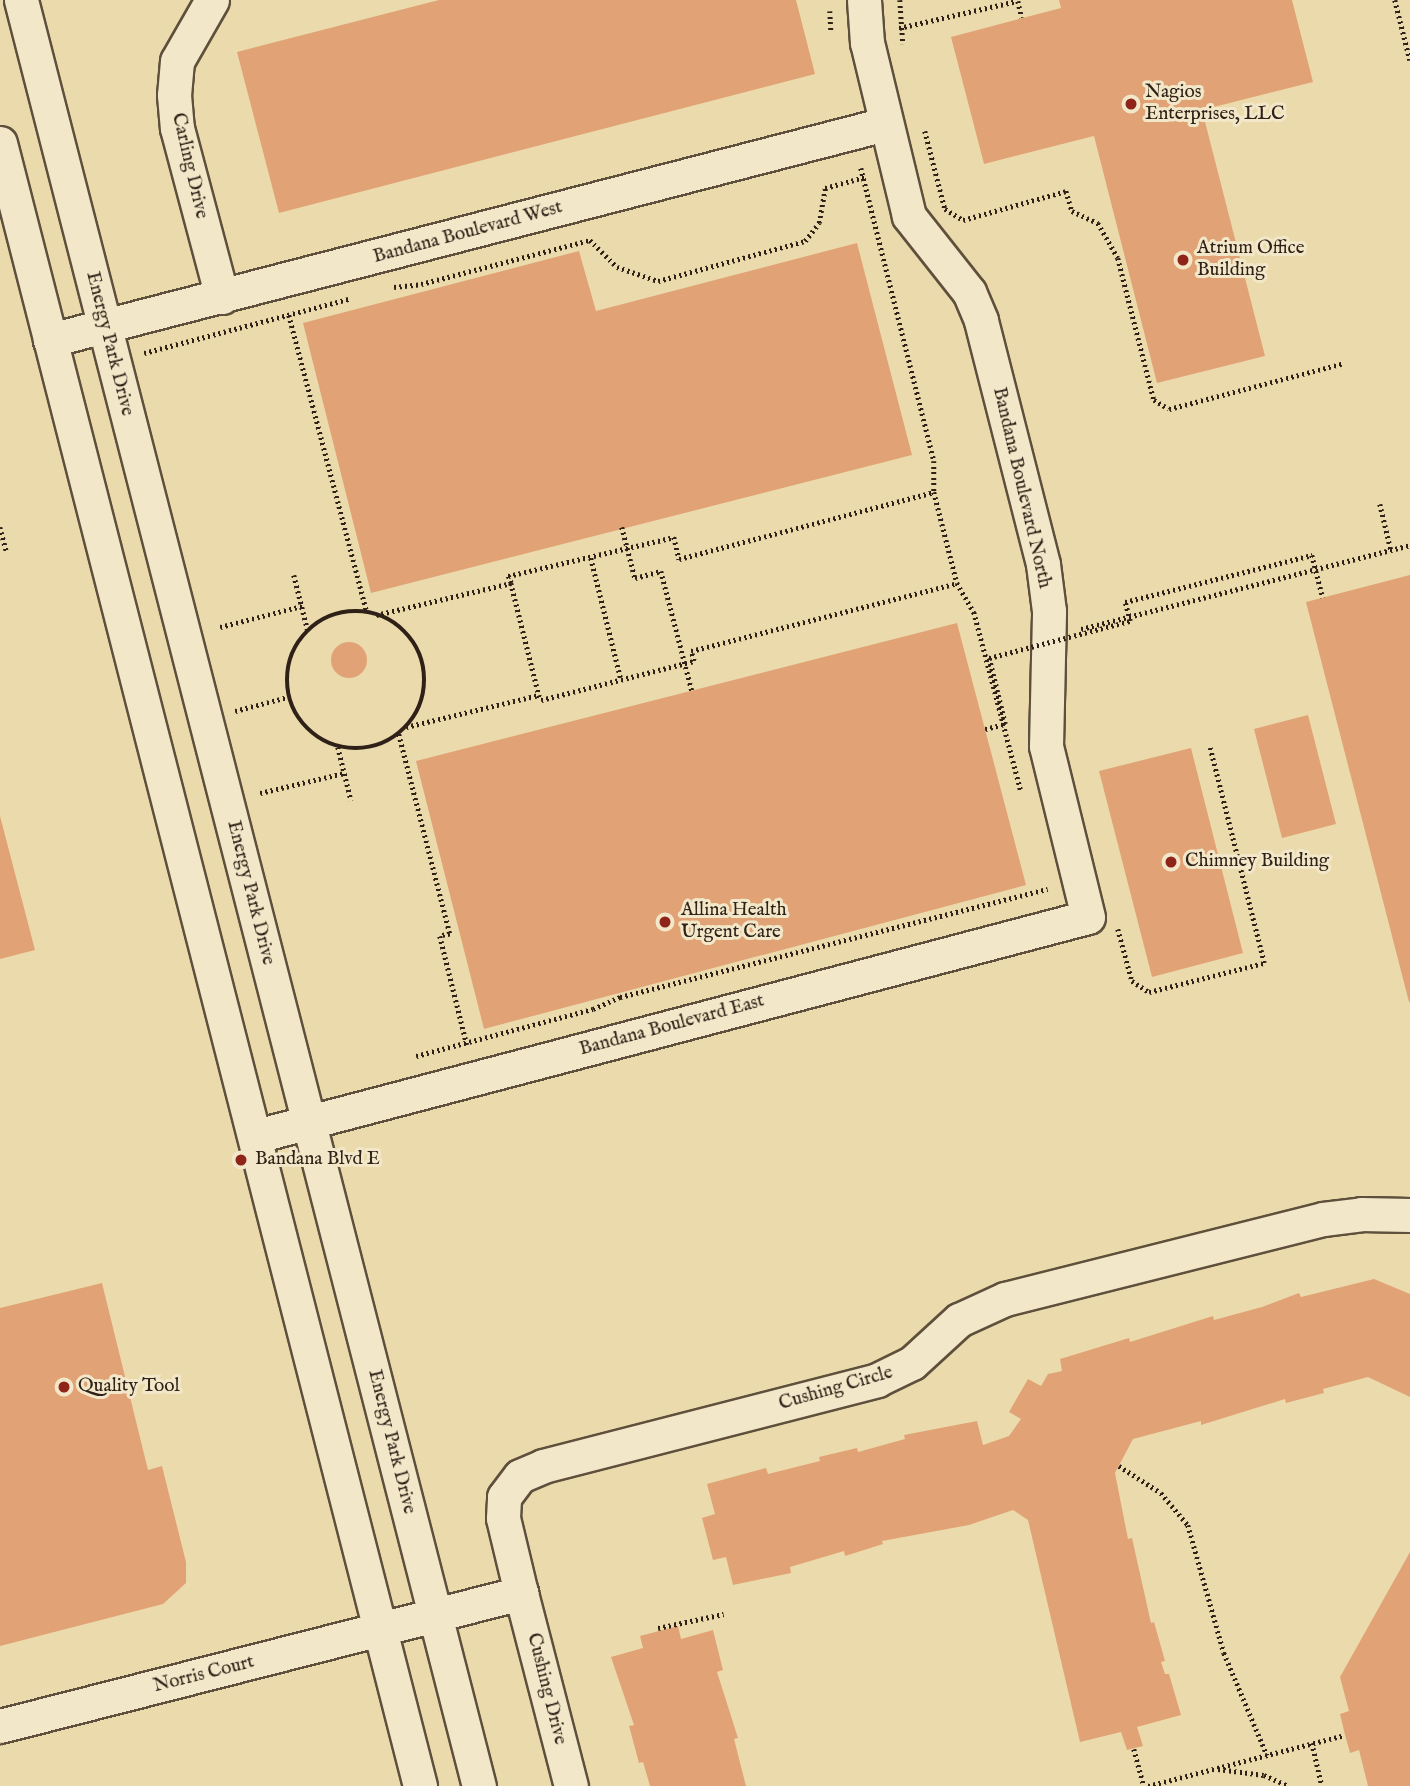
<!DOCTYPE html>
<style>
body{margin:0}
#map{position:relative;width:1410px;height:1786px;overflow:hidden;background:#ebdbac;font-family:"IM FELL English",serif}
div>[style]{position:absolute}
[style*='--x']{left:calc(var(--x)*1px);top:calc(var(--y)*1px);width:calc(var(--w)*1px);rotate:calc(var(--a)*1deg)}
.building>*{inset:0;background:#e1a375}
.round{border-radius:50%}
.path>*{height:4.5px;margin-top:-2.25px;transform-origin:0;background:repeating-linear-gradient(90deg,#2f2117 0 2px,transparent 0 5.5px)}
.path>.ring{margin:-2.25px;padding:0;box-sizing:content-box;background:none;border:4.5px solid #2f2117;border-radius:50%}
.roads{filter:drop-shadow(2px 0 #5e503c) drop-shadow(-2px 0 #5e503c) drop-shadow(0 2px #5e503c) drop-shadow(0 -2px #5e503c)}
.minor>*{height:33px;margin:-16.5px;padding:0 16.5px;transform-origin:16.5px;border-radius:16.5px;background:#f2e8c9}
.path-bridge>*{height:4.5px;margin-top:-2.25px;transform-origin:0;background:repeating-linear-gradient(90deg,#2f2117 0 2px,transparent 0 5.5px)}
.dots>*{width:19px;height:19px;translate:-50% -50%;box-sizing:border-box;border:4px solid #f2e8c9;border-radius:50%}
span{translate:-50% -50%;white-space:nowrap;text-align:center;line-height:1.15;-webkit-text-stroke:6px #f2e8c9;paint-order:stroke}
.poi-label{font-size:19px;color:#2f2117}
.left{translate:0 -50%;text-align:left}
.street-label{font-size:19px;color:#2f2117}
</style>
<div id="map">
<div class="building">
<i style="clip-path:polygon(439px 0,796px 0,815px 74px,279px 213px,237px 52px)"></i>
<i style="clip-path:polygon(1059px 0,1292px 0,1313px 82px,1202px 110px,1265px 356px,1157px 383px,1094px 136px,984px 164px,951px 37px,1061px 8px)"></i>
<i style="clip-path:polygon(857px 243px,912px 455px,371px 593px,303px 323px,579px 251px,596px 311px)"></i>
<i style="clip-path:polygon(1410px 575px,1410px 1002px,1409px 1002px,1306px 602px)"></i>
<i style="clip-path:polygon(957px 623px,1026px 885px,484px 1029px,416px 761px)"></i>
<i class="round" style="left:331px;top:642px;width:36px;height:36px"></i>
<i style="clip-path:polygon(1308px 715px,1336px 824px,1282px 838px,1254px 729px)"></i>
<i style="clip-path:polygon(1191px 748px,1243px 953px,1152px 977px,1099px 771px)"></i>
<i style="clip-path:polygon(0 816px,35px 950px,0 959px)"></i>
<i style="clip-path:polygon(1374px 1279px,1410px 1294px,1410px 1397px,1368px 1377px,1323px 1389px,1324px 1393px,1286px 1403px,1285px 1399px,1201px 1425px,1201px 1421px,1133px 1439px,1115px 1473px,1128px 1539px,1132px 1538px,1151px 1623px,1154px 1622px,1165px 1661px,1161px 1662px,1165px 1674px,1169px 1674px,1181px 1715px,1137px 1727px,1143px 1746px,1127px 1750px,1121px 1732px,1080px 1742px,1028px 1520px,1013px 1510px,969px 1525px,882px 1541px,883px 1544px,845px 1556px,844px 1551px,790px 1567px,791px 1573px,733px 1585px,726px 1557px,713px 1560px,702px 1518px,715px 1514px,707px 1484px,766px 1468px,768px 1474px,820px 1461px,819px 1457px,857px 1448px,858px 1452px,905px 1439px,904px 1435px,977px 1421px,983px 1445px,1009px 1436px,1021px 1419px,1009px 1412px,1028px 1379px,1041px 1386px,1048px 1374px,1062px 1371px,1060px 1359px,1129px 1338px,1130px 1342px,1213px 1316px,1214px 1320px,1262px 1307px,1299px 1293px,1301px 1297px)"></i>
<i style="clip-path:polygon(102px 1283px,148px 1470px,162px 1466px,186px 1562px,186px 1583px,163px 1604px,0 1646px,0 1308px)"></i>
<i style="clip-path:polygon(1410px 1552px,1410px 1786px,1368px 1786px,1359px 1750px,1350px 1753px,1345px 1735px,1340px 1714px,1349px 1711px,1340px 1677px)"></i>
<i style="clip-path:polygon(678px 1626px,681px 1639px,713px 1630px,723px 1670px,717px 1672px,738px 1738px,734px 1739px,746px 1786px,650px 1786px,643px 1762px,639px 1763px,629px 1726px,634px 1725px,611px 1657px,643px 1648px,640px 1636px)"></i>
</div>
<div class="path">
<i style="--x:900;--y:0;--w:44;--a:86.1"></i>
<i style="--x:1395;--y:0;--w:62;--a:76"></i>
<i style="--x:1018;--y:1;--w:17;--a:77"></i>
<i style="--x:830;--y:11;--w:20;--a:87"></i>
<i style="--x:899;--y:28;--w:121;--a:-12.9"></i>
<i style="--x:925;--y:131;--w:81;--a:75.6"></i>
<i style="--x:945;--y:209;--w:21;--a:31"></i>
<i style="--x:963;--y:220;--w:107;--a:-15.7"></i>
<i style="--x:1066;--y:191;--w:21;--a:73"></i>
<i style="--x:1072;--y:211;--w:29;--a:25"></i>
<i style="--x:1098;--y:223;--w:40;--a:60.3"></i>
<i style="--x:1118;--y:258;--w:146;--a:75.8"></i>
<i style="--x:1154;--y:400;--w:17;--a:31"></i>
<i style="--x:1169;--y:409;--w:181;--a:-14.7"></i>
<i style="--x:861;--y:168;--w:302;--a:76"></i>
<i style="--x:934;--y:461;--w:31;--a:90"></i>
<i style="--x:934;--y:492;--w:94;--a:75.8"></i>
<i style="--x:957;--y:583;--w:34;--a:60"></i>
<i style="--x:974;--y:612;--w:185;--a:75.3"></i>
<i style="--x:394;--y:287;--w:27;--a:-6"></i>
<i style="--x:421;--y:284;--w:175;--a:-14.6"></i>
<i style="--x:590;--y:240;--w:38;--a:45"></i>
<i style="--x:617;--y:267;--w:43;--a:18.9"></i>
<i style="--x:658;--y:281;--w:152;--a:-15.2"></i>
<i style="--x:805;--y:241;--w:23;--a:-52"></i>
<i style="--x:819;--y:223;--w:36;--a:-80"></i>
<i style="--x:825;--y:188;--w:41;--a:-15.4"></i>
<i style="--x:289;--y:315;--w:307;--a:75.3"></i>
<i style="--x:144;--y:353;--w:212;--a:-14.8"></i>
<i style="--x:1380;--y:504;--w:47;--a:76.6"></i>
<i style="--x:0;--y:527;--w:27;--a:75"></i>
<i style="--x:591;--y:558;--w:125;--a:76.1"></i>
<i style="--x:294;--y:575;--w:58;--a:76"></i>
<i style="--x:511;--y:583;--w:115;--a:76"></i>
<i class="ring" style="left:287px;top:611px;width:133.5px;height:133.5px"></i>
<i style="--x:376;--y:615;--w:139;--a:-13.3"></i>
<i style="--x:511;--y:583;--w:8;--a:-113"></i>
<i style="--x:508;--y:576;--w:171;--a:-13.2"></i>
<i style="--x:674;--y:537;--w:23;--a:77"></i>
<i style="--x:679;--y:559;--w:264;--a:-14.7"></i>
<i style="--x:220;--y:627;--w:85;--a:-14.4"></i>
<i style="--x:1081;--y:629;--w:340;--a:-14.3"></i>
<i style="--x:235;--y:711;--w:55;--a:-14.8"></i>
<i style="--x:406;--y:727;--w:137;--a:-13.5"></i>
<i style="--x:539;--y:695;--w:5;--a:68"></i>
<i style="--x:541;--y:700;--w:158;--a:-14.3"></i>
<i style="--x:694;--y:661;--w:10;--a:-107"></i>
<i style="--x:691;--y:651;--w:275;--a:-14.3"></i>
<i style="--x:399;--y:734;--w:206;--a:75.7"></i>
<i style="--x:450;--y:934;--w:10;--a:169"></i>
<i style="--x:440;--y:936;--w:112;--a:76.1"></i>
<i style="--x:338;--y:747;--w:55;--a:76.2"></i>
<i style="--x:260;--y:793;--w:86;--a:-13.4"></i>
<i style="--x:1118;--y:929;--w:54;--a:74.9"></i>
<i style="--x:1132;--y:981;--w:20;--a:33"></i>
<i style="--x:1149;--y:992;--w:119;--a:-14.2"></i>
<i style="--x:1264;--y:963;--w:222;--a:-104.1"></i>
<i style="--x:416;--y:1056;--w:183;--a:-14.9"></i>
<i style="--x:593;--y:1009;--w:30;--a:-24"></i>
<i style="--x:620;--y:997;--w:441;--a:-14.2"></i>
<i style="--x:1119;--y:1466;--w:50;--a:32.7"></i>
<i style="--x:1161;--y:1493;--w:42;--a:49.8"></i>
<i style="--x:1188;--y:1525;--w:133;--a:74.3"></i>
<i style="--x:1224;--y:1653;--w:111;--a:67.1"></i>
<i style="--x:658;--y:1628;--w:67;--a:-12"></i>
<i style="--x:1312;--y:1743;--w:44;--a:76.9"></i>
<i style="--x:1134;--y:1749;--w:38;--a:75"></i>
<i style="--x:1218;--y:1769;--w:46;--a:7.4"></i>
<i style="--x:1264;--y:1775;--w:27;--a:24"></i>
<i style="--x:1148;--y:1786;--w:203;--a:-14.5"></i>
</div>
<div class="roads">
<div class="minor">
<i style="--x:21;--y:0;--w:1844;--a:75.62"></i>
<i style="--x:212;--y:0;--w:70;--a:119.8"></i>
<i style="--x:177;--y:61;--w:34;--a:95"></i>
<i style="--x:174;--y:95;--w:33;--a:85"></i>
<i style="--x:177;--y:128;--w:175;--a:75.1"></i>
<i style="--x:0;--y:143;--w:1696;--a:75.66"></i>
<i style="--x:50;--y:340;--w:862;--a:-14.5"></i>
<i style="--x:256;--y:1136;--w:860;--a:-14.75"></i>
<i style="--x:1088;--y:917;--w:176;--a:-103.8"></i>
<i style="--x:1046;--y:746;--w:135;--a:-88.7"></i>
<i style="--x:1049;--y:611;--w:47;--a:-97.3"></i>
<i style="--x:1043;--y:564;--w:252;--a:-104.3"></i>
<i style="--x:981;--y:320;--w:30;--a:-113"></i>
<i style="--x:969;--y:292;--w:97;--a:-128.3"></i>
<i style="--x:909;--y:216;--w:178;--a:-103.6"></i>
<i style="--x:867;--y:43;--w:43;--a:-94"></i>
<i style="--x:521;--y:1593;--w:199;--a:75.5"></i>
<i style="--x:0;--y:1726;--w:538;--a:-14.32"></i>
<i style="--x:521;--y:1593;--w:77;--a:-103.5"></i>
<i style="--x:503;--y:1518;--w:21;--a:-87"></i>
<i style="--x:504;--y:1497;--w:26;--a:-53"></i>
<i style="--x:520;--y:1476;--w:25;--a:-23"></i>
<i style="--x:543;--y:1466;--w:345;--a:-14.4"></i>
<i style="--x:877;--y:1380;--w:39;--a:-26"></i>
<i style="--x:912;--y:1363;--w:64;--a:-42.5"></i>
<i style="--x:959;--y:1320;--w:51;--a:-24.5"></i>
<i style="--x:1005;--y:1299;--w:328;--a:-14.1"></i>
<i style="--x:1323;--y:1219;--w:38;--a:-7"></i>
<i style="--x:1361;--y:1214;--w:49;--a:1.2"></i>
</div>
</div>
<div class="path-bridge">
<i style="--x:622;--y:527;--w:53;--a:75.7"></i>
<i style="--x:635;--y:578;--w:27;--a:-15"></i>
<i style="--x:661;--y:571;--w:124;--a:75.5"></i>
<i style="--x:985;--y:729;--w:21;--a:-14"></i>
<i style="--x:1005;--y:724;--w:68;--a:-103.6"></i>
<i style="--x:989;--y:658;--w:146;--a:-14.7"></i>
<i style="--x:1130;--y:621;--w:20;--a:-105"></i>
<i style="--x:1125;--y:602;--w:193;--a:-14.1"></i>
<i style="--x:1312;--y:555;--w:44;--a:75.7"></i>
</div>
<div class="dots">
<i style="left:1131px;top:104px;background:#8f2418"></i>
<i style="left:1183px;top:260px;background:#8f2418"></i>
<i style="left:1171px;top:862px;background:#8f2418"></i>
<i style="left:665px;top:922px;background:#8f2418"></i>
<i style="left:241px;top:1160px;background:#8f2418"></i>
<i style="left:64px;top:1387px;background:#8f2418"></i>
</div>
<div class="poi-label">
<span class="left" style="left:1145px;top:104px">Nagios<br>Enterprises, LLC</span>
<span class="left" style="left:1197px;top:260px">Atrium Office<br>Building</span>
<span class="left" style="left:1185px;top:862px">Chimney Building</span>
<span class="left" style="left:681px;top:922px">Allina Health<br>Urgent Care</span>
<span class="left" style="left:255px;top:1160px">Bandana Blvd E</span>
<span class="left" style="left:78px;top:1387px">Quality Tool</span>
</div>
<div class="street-label">
<span style="left:189px;top:166px;rotate:77deg">Carling Drive</span>
<span style="left:468px;top:233px;rotate:-15deg">Bandana Boulevard West</span>
<span style="left:109px;top:344px;rotate:76deg">Energy Park Drive</span>
<span style="left:1021px;top:488px;rotate:77deg">Bandana Boulevard North</span>
<span style="left:250px;top:893px;rotate:76deg">Energy Park Drive</span>
<span style="left:672px;top:1026px;rotate:-15deg">Bandana Boulevard East</span>
<span style="left:836px;top:1389px;rotate:-16deg">Cushing Circle</span>
<span style="left:391px;top:1442px;rotate:76deg">Energy Park Drive</span>
<span style="left:204px;top:1675px;rotate:-14deg">Norris Court</span>
<span style="left:546px;top:1689px;rotate:76deg">Cushing Drive</span>
</div>
</div>
